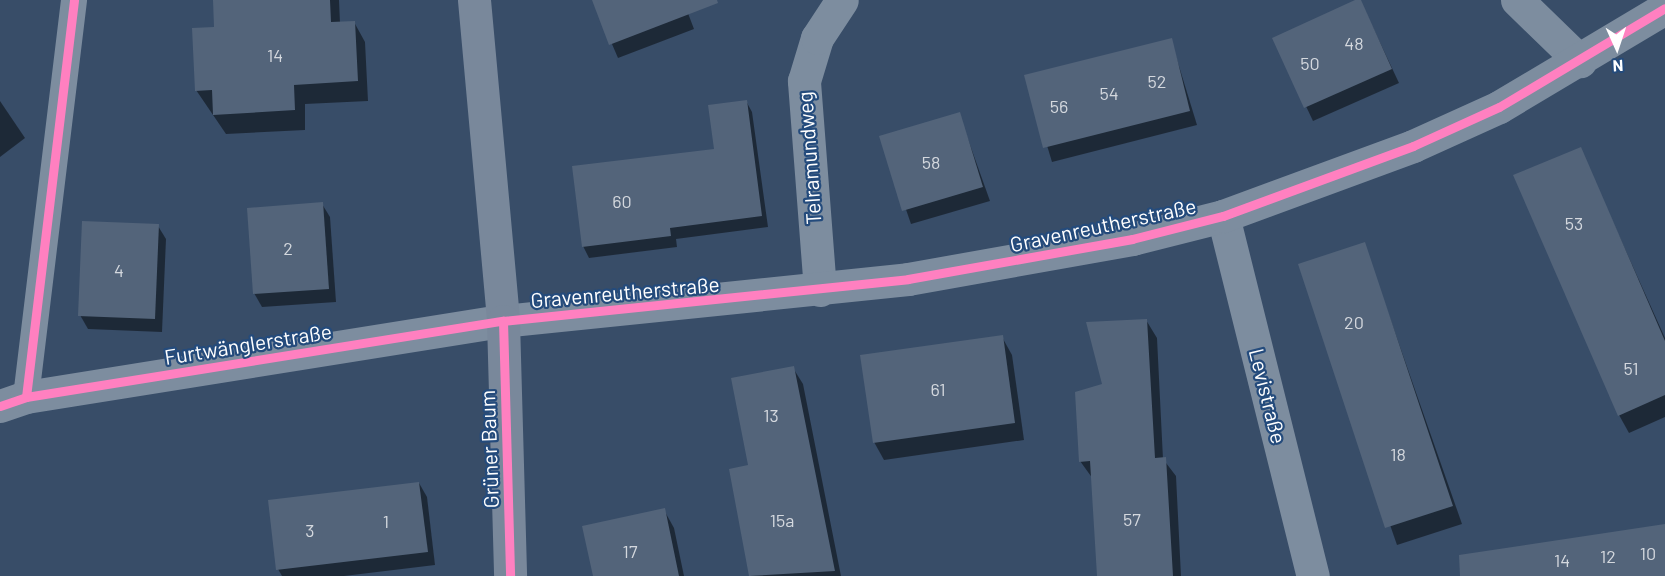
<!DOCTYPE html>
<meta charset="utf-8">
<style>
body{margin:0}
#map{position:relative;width:1665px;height:576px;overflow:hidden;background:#384d68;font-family:Barlow,sans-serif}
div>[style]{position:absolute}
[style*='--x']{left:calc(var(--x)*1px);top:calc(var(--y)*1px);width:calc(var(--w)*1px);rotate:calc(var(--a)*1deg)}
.shadow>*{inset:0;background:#0007}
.building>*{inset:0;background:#53647a}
.lane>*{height:26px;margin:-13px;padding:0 13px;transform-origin:13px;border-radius:13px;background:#7d8d9f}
.street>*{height:33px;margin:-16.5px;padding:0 16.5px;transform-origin:16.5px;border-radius:16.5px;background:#7d8d9f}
.secondary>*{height:33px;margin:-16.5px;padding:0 16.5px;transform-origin:16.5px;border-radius:16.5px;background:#79889b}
.cycleway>*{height:9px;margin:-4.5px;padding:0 4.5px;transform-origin:4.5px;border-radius:4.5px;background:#ff80c0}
span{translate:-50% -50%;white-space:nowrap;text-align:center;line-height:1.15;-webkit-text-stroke:4.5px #244b7c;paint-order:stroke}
.number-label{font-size:18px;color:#d4d8de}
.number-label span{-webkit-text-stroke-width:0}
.street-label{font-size:21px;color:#fff}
.north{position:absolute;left:1587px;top:18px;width:60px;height:60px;-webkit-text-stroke:4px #244b7c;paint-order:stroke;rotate:177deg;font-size:16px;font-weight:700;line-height:24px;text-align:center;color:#fff}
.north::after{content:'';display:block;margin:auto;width:21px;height:27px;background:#fff;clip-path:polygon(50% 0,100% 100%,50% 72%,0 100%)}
</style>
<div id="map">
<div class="shadow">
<i style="clip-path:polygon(214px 0,339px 0,340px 23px,354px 22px,365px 42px,368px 101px,305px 104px,305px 130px,226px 134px,196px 90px,216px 28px)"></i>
<i style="clip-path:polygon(593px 0,707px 0,686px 8px,694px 29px,618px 58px)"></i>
<i style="clip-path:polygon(1360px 0,1399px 83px,1313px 121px,1274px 39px)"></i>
<i style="clip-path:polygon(1171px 40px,1197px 125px,1052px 162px,1026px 76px)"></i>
<i style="clip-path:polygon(0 101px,25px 138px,0 157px)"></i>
<i style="clip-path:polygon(746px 101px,752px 112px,768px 227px,676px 239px,677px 247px,589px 258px,583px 246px,716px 151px)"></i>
<i style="clip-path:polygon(959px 114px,990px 201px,911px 224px,881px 137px)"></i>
<i style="clip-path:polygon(1580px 149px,1665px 338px,1665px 417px,1629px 433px,1619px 415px)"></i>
<i style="clip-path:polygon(322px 204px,330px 217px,336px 302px,262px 307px,254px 293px)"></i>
<i style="clip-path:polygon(158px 226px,166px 239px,162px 332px,88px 329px,80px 315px)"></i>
<i style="clip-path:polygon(1364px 244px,1462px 524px,1397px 545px,1300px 265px)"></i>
<i style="clip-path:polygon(1146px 320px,1157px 338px,1163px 459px,1176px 476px,1181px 576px,1098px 576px,1093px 479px,1080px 461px,1104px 385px)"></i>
<i style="clip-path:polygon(1002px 337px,1012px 355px,1024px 440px,884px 460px,874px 442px)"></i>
<i style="clip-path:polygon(793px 368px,803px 384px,841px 576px,751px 576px,731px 470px,750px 466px)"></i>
<i style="clip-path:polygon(419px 483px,427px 497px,435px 565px,344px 576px,282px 576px,278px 569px)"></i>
<i style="clip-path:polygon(664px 510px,674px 528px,684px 576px,594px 576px)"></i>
</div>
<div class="building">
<i style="clip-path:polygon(213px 0,330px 0,331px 22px,355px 21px,358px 81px,294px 85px,295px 110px,213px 115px,212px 90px,195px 91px,192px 28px,214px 27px)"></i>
<i style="clip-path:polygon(592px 0,717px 0,718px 3px,609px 45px)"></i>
<i style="clip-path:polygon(1355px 0,1361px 0,1392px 69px,1304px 108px,1272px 38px)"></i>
<i style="clip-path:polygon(1172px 38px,1190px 111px,1043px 148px,1024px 75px)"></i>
<i style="clip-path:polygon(747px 100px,762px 216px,670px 228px,671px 236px,582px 247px,572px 166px,714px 149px,708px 105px)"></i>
<i style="clip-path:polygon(960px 112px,983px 187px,902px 211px,879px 136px)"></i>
<i style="clip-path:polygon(1581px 147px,1665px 341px,1665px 395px,1618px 416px,1513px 175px)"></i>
<i style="clip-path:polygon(323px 202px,329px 289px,253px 294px,247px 208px)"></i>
<i style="clip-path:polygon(82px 221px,159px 224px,155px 319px,78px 316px)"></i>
<i style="clip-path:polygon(1365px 242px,1453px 506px,1385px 528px,1298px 264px)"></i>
<i style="clip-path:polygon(1147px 319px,1155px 458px,1166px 457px,1173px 576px,1097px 576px,1090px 461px,1079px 462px,1075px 392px,1102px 384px,1086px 322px)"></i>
<i style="clip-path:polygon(1003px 335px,1015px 423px,873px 443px,860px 355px)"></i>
<i style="clip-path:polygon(794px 366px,835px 571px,749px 576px,729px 469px,748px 465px,731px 378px)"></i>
<i style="clip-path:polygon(419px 482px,428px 552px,276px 570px,268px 500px)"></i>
<i style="clip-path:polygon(665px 508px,679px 576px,593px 576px,582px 526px)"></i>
<i style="clip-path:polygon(1665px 524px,1665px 576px,1460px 576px,1459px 555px)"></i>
</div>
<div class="lane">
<i style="--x:26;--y:397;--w:400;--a:-83.1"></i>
</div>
<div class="street">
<i style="--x:1517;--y:0;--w:88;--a:44.1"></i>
<i style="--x:1223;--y:216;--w:371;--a:76"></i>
<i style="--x:820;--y:290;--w:210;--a:-94.4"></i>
<i style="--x:804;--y:81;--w:45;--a:-73.2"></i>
<i style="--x:817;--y:38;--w:45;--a:-56.7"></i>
<i style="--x:0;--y:406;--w:28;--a:-19"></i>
<i style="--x:26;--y:397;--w:483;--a:-9.1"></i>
<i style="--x:503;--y:321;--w:407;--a:-5.9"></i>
<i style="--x:908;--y:279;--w:228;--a:-10.1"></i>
<i style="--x:1132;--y:239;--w:94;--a:-14.2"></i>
<i style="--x:1223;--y:216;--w:202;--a:-20.2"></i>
<i style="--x:1413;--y:146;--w:94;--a:-24.4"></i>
<i style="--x:1499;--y:107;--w:193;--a:-30.8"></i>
</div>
<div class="secondary">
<i style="--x:474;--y:0;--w:322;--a:84.8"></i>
<i style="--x:503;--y:321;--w:255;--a:88.4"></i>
</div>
<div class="cycleway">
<i style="--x:503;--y:321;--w:255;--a:88.4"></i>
<i style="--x:26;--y:397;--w:400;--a:-83.1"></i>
<i style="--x:0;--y:406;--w:28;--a:-19"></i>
<i style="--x:26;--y:397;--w:483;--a:-9.1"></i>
<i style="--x:503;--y:321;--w:407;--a:-5.9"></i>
<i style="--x:908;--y:279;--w:228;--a:-10.1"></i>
<i style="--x:1132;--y:239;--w:94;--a:-14.2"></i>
<i style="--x:1223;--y:216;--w:202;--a:-20.2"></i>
<i style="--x:1413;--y:146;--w:94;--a:-24.4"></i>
<i style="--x:1499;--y:107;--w:193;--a:-30.8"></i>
</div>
<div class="number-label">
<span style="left:1354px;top:43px">48</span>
<span style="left:275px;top:55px">14</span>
<span style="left:1310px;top:63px">50</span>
<span style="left:1157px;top:81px">52</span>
<span style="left:1109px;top:93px">54</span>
<span style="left:1059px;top:106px">56</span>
<span style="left:931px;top:162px">58</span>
<span style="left:622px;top:201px">60</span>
<span style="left:1574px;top:223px">53</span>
<span style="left:288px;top:248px">2</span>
<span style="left:119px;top:270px">4</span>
<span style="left:1354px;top:322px">20</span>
<span style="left:1631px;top:368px">51</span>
<span style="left:938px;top:389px">61</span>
<span style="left:771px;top:415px">13</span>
<span style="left:1398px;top:454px">18</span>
<span style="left:1132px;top:519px">57</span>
<span style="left:782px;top:520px">15a</span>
<span style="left:386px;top:521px">1</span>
<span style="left:310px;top:530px">3</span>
<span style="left:630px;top:551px">17</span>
<span style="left:1648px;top:553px">10</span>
<span style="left:1608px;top:556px">12</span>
<span style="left:1562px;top:560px">14</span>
</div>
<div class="street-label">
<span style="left:809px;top:158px;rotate:-94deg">Telramundweg</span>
<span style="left:1103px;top:225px;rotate:-12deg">Gravenreutherstraße</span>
<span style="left:625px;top:292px;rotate:-5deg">Gravenreutherstraße</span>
<span style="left:248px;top:344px;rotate:-9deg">Furtwänglerstraße</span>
<span style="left:1268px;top:396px;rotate:76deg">Levistraße</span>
<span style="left:489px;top:449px;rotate:-92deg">Grüner Baum</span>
</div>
<div class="north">N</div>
</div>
